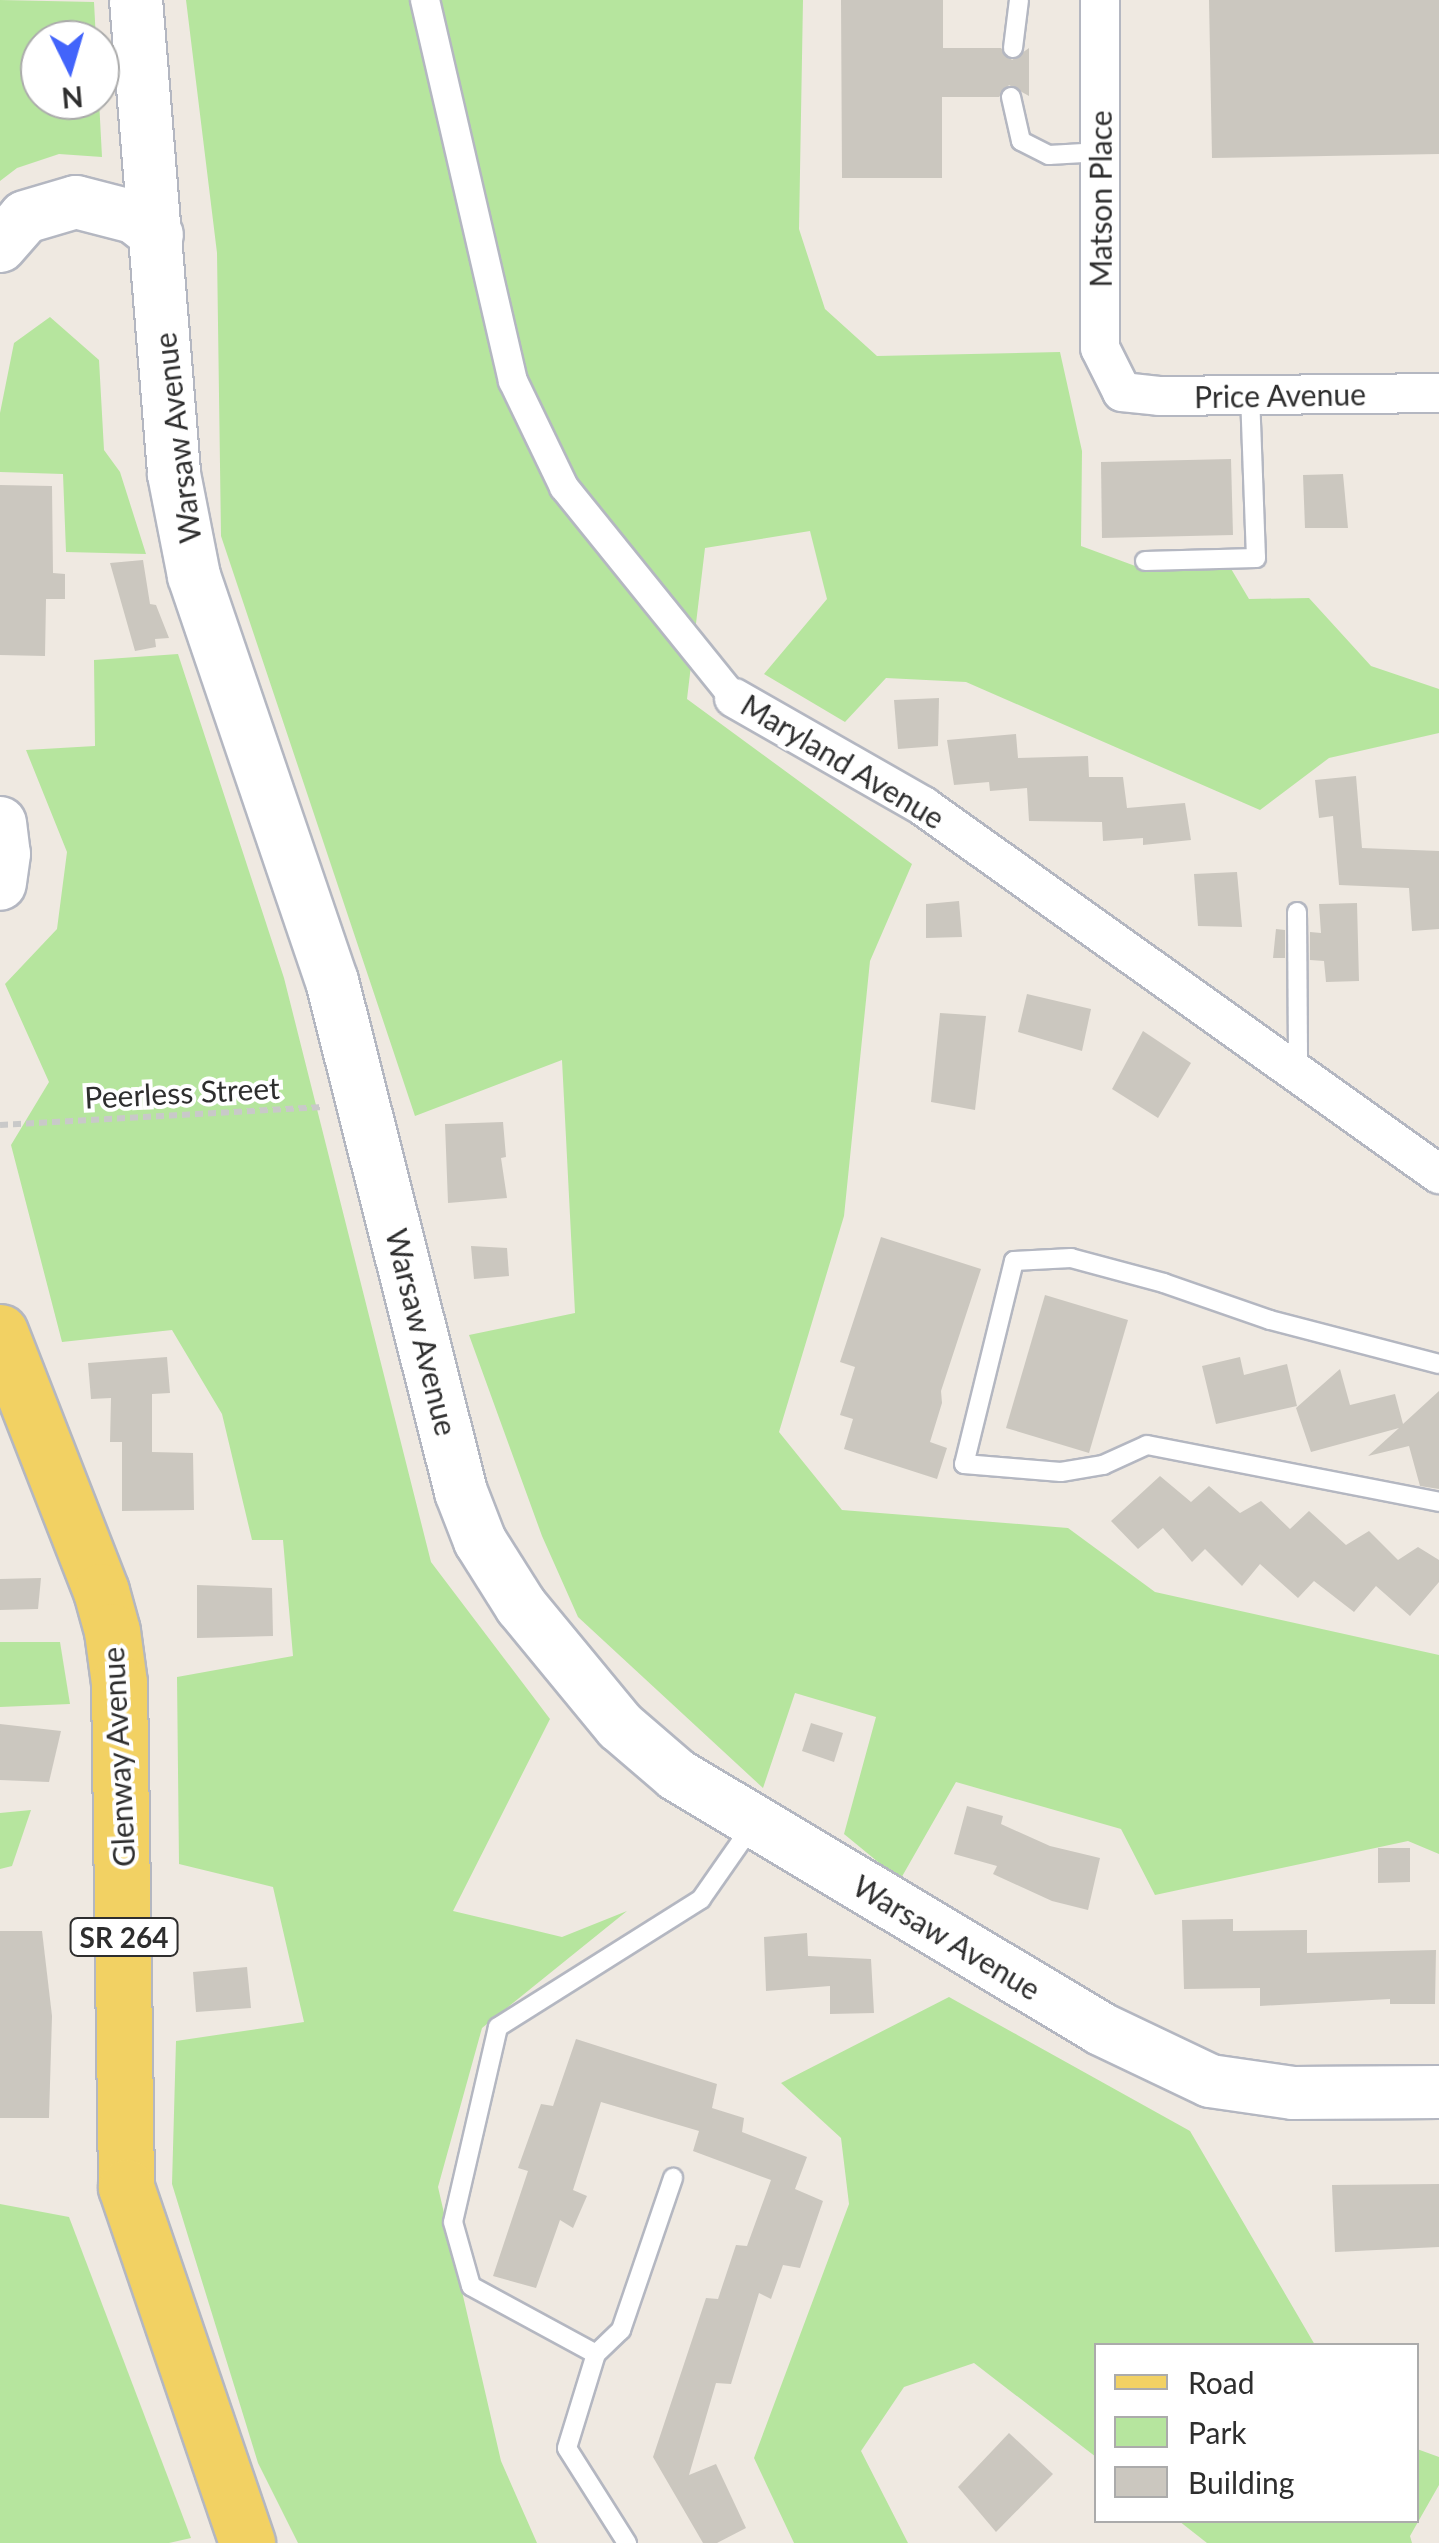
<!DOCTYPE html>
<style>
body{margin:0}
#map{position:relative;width:1439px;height:2543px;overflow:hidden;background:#efe9e1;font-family:Lato,sans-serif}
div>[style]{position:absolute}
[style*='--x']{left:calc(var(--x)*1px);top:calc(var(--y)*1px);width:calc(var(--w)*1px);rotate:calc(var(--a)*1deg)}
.green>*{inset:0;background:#b6e59e}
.building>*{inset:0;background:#cbc7bf}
.path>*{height:6px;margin-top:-3px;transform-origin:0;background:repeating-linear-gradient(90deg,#c9c9c9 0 8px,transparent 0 13px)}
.roads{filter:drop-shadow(2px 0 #b4b7c1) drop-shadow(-2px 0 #b4b7c1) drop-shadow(0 2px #b4b7c1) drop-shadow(0 -2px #b4b7c1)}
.service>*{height:18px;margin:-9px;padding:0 9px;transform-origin:9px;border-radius:9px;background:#fff}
.pedestrian>*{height:28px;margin:-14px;padding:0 14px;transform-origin:14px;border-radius:14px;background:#fff}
.minor>*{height:38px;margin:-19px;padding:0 19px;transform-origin:19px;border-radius:19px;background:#fff}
.secondary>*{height:52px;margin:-26px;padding:0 26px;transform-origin:26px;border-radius:26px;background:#fff}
.primary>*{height:55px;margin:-27.5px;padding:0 27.5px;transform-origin:27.5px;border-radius:27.5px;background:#f2d163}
span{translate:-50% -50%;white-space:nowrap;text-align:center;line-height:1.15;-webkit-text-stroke:8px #fff;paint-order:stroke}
.shield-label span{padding:2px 8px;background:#fff;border:2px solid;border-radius:8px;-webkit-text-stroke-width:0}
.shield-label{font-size:28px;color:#2e2e2e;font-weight:700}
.street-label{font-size:30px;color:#2e2e2e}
.legend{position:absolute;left:1094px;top:2343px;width:325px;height:180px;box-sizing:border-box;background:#fff;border:2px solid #ababab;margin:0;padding:12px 18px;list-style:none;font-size:30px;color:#2e2e2e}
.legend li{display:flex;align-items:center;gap:20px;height:50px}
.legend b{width:50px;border:2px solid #ababab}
.north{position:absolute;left:20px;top:20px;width:100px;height:100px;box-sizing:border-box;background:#fff;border:2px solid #ababab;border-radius:50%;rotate:175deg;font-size:28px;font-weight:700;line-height:40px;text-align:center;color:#2e2e2e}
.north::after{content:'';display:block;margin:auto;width:35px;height:45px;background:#4264fb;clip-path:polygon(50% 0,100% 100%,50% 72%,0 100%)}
</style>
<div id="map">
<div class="green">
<i style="clip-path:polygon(0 0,94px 2px,96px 40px,40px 40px,40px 100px,99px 100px,102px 157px,59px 154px,17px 168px,0 181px)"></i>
<i style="clip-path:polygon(186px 0,803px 0,799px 229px,825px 309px,877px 356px,1060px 352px,1082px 451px,1081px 546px,1138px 567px,1230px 567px,1249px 599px,1309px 598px,1371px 666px,1439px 689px,1439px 733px,1329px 758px,1260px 810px,966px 682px,886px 678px,845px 722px,764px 674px,827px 599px,810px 531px,705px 548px,687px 699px,912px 864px,870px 961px,844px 1216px,779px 1432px,842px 1510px,1068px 1528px,1155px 1592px,1439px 1655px,1439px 1854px,1408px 1841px,1155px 1895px,1121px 1829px,956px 1782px,900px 1880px,844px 1834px,876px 1717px,795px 1693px,763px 1788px,578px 1617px,542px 1536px,469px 1335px,575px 1313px,562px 1060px,415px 1116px,221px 536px,217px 253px)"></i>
<i style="clip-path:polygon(50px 317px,99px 360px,104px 450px,120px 472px,146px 554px,66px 552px,63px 474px,0 472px,0 413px,14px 343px)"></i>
<i style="clip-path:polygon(178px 654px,284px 978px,431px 1562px,550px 1719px,453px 1911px,562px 1937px,627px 1911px,482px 2028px,438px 2187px,501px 2461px,537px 2543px,298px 2543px,258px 2463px,172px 2184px,176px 2041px,304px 2022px,273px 1887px,179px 1864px,177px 1677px,293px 1656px,283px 1540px,252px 1540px,222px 1414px,172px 1330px,62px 1342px,11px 1145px,49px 1082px,5px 984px,57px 929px,67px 852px,26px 750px,95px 746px,94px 660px)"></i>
<i style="clip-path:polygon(0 1642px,60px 1642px,70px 1704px,0 1707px)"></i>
<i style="clip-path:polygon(31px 1810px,12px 1866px,0 1869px,0 1813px)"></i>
<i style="clip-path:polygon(949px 1997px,1190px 2131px,1315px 2345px,1096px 2346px,1096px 2457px,974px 2363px,904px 2387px,861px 2451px,908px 2543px,794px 2543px,754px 2458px,849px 2204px,841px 2138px,781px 2083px)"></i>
<i style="clip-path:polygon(0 2204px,69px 2217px,191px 2538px,169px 2543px,0 2543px)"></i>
<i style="clip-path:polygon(1417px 2449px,1439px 2457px,1439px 2485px,1410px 2536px,1412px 2543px,1207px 2543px,1179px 2521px,1416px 2520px)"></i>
</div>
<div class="building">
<i style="clip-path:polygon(841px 0,943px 0,943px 48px,1001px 48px,1012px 60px,1029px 48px,1029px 96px,1009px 85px,999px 97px,942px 97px,942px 178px,842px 178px)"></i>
<i style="clip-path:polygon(1209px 0,1439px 0,1439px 154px,1212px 158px)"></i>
<i style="clip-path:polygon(1231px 459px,1233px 535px,1102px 538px,1101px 462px)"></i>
<i style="clip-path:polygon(1343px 474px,1348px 528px,1305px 528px,1303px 475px)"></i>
<i style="clip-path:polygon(0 485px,52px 486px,53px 573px,65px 574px,65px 599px,46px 599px,45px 656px,0 655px)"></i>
<i style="clip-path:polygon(143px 560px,150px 604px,156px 605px,169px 638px,155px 639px,156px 647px,135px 651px,110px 563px)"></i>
<i style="clip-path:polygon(939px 698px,938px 746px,898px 749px,894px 700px)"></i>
<i style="clip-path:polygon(1016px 734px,1018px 758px,1088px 756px,1089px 777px,1123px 777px,1127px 808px,1185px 803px,1191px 840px,1143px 845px,1143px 838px,1103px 841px,1102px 822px,1029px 821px,1027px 788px,990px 791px,989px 782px,954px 785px,947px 740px)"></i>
<i style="clip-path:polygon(1356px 776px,1362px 848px,1439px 851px,1439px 929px,1412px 931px,1409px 888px,1339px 885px,1333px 816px,1319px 818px,1315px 780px)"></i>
<i style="clip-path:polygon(1237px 872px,1242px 927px,1198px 926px,1194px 874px)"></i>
<i style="clip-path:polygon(959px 901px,962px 937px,926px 938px,926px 904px)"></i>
<i style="clip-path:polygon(1357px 903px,1359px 981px,1326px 982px,1324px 961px,1310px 960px,1310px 932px,1321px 933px,1319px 904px)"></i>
<i style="clip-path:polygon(1276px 929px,1285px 930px,1285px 958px,1273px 958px)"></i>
<i style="clip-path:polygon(1027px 994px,1091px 1009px,1082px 1051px,1018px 1032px)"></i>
<i style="clip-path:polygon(940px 1013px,986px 1016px,975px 1110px,931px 1102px)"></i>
<i style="clip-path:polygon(1143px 1031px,1191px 1063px,1158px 1118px,1112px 1089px)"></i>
<i style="clip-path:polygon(503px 1122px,506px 1157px,501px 1158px,507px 1198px,448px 1203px,445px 1124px)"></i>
<i style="clip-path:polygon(881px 1237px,981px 1269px,941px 1391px,942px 1403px,930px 1442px,947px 1448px,937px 1479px,844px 1449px,853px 1419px,840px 1415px,855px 1367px,840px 1362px)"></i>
<i style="clip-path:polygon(471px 1246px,507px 1248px,509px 1276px,474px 1279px)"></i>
<i style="clip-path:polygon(1045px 1295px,1128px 1320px,1089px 1453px,1006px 1428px)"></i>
<i style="clip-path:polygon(167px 1357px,170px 1393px,152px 1394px,152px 1452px,193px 1453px,194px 1510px,122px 1511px,122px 1442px,110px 1442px,111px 1398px,91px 1399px,88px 1363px)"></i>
<i style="clip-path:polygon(1240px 1357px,1244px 1375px,1287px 1364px,1297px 1406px,1216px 1424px,1202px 1366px)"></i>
<i style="clip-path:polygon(1340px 1369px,1350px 1405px,1395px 1394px,1403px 1424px,1439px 1391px,1439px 1489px,1420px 1486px,1409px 1446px,1368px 1456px,1399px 1428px,1311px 1452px,1296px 1408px)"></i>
<i style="clip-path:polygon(1160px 1476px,1191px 1502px,1209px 1486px,1240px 1513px,1261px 1501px,1290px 1529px,1309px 1511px,1346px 1545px,1369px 1531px,1398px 1560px,1418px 1547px,1439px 1560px,1439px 1582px,1410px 1616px,1376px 1586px,1354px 1612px,1314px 1581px,1298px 1598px,1260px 1564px,1242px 1586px,1205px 1549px,1192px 1562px,1163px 1528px,1138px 1549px,1111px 1521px)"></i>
<i style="clip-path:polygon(41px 1578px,38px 1609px,0 1610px,0 1579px)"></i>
<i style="clip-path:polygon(197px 1585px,272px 1588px,273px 1636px,197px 1638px)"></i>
<i style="clip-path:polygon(811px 1723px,843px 1733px,834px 1762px,802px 1751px)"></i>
<i style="clip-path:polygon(0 1724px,61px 1731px,49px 1782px,0 1780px)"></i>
<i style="clip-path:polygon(967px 1806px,1003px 1816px,1001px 1824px,1050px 1846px,1100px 1858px,1088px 1910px,1052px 1901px,993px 1874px,997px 1866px,954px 1854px)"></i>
<i style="clip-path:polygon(1378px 1848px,1410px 1848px,1410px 1882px,1378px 1883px)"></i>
<i style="clip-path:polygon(1233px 1919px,1233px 1931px,1307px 1930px,1307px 1953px,1436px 1950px,1435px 2004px,1390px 2004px,1390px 1999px,1260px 2006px,1260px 1988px,1184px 1989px,1182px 1920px)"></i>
<i style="clip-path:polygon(0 1931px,42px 1931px,52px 2016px,49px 2118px,0 2118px)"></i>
<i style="clip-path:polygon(807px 1933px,808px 1956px,871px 1959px,874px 2013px,830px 2014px,830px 1986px,766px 1991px,764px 1937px)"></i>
<i style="clip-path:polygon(247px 1967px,251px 2008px,196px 2012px,193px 1972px)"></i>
<i style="clip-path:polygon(576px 2039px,717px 2084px,712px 2108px,744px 2118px,742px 2132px,807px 2157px,795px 2189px,823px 2201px,800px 2268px,783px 2265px,771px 2299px,759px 2293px,731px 2384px,716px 2383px,689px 2475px,716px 2464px,746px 2528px,717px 2543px,703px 2543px,653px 2457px,706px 2298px,718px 2299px,736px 2245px,747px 2246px,771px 2180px,693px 2151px,699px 2131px,601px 2102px,573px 2190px,587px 2196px,573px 2228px,560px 2220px,536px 2288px,493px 2276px,528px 2171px,518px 2168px,541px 2104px,553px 2106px)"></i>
<i style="clip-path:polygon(1439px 2184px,1439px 2247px,1335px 2252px,1332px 2185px)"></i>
<i style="clip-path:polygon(1009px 2433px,1053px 2474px,996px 2532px,958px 2487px)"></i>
</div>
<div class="path">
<i style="--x:0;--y:1125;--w:324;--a:-3.2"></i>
</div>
<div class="roads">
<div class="service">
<i style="--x:1013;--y:48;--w:48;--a:-82.9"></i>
<i style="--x:1011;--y:97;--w:45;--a:77.2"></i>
<i style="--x:1021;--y:141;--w:31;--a:27"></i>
<i style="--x:1049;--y:155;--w:52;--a:-3.3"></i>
<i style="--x:1145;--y:561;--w:111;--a:-1.5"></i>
<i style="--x:1256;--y:558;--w:163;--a:-92.1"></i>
<i style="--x:1297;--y:912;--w:159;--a:89.6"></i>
<i style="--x:1439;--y:1364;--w:175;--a:-165.4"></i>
<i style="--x:1270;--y:1320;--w:112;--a:-160.8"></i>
<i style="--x:1164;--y:1283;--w:96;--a:-165"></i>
<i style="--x:1071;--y:1258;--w:57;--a:177"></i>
<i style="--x:1014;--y:1261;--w:209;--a:103.8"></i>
<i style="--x:964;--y:1464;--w:97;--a:4.7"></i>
<i style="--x:1061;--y:1472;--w:43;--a:-9.5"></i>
<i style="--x:1103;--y:1465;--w:48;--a:-24.4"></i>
<i style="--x:1147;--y:1445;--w:298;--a:11"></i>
<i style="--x:596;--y:2354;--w:142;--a:-151.5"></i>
<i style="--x:471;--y:2286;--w:66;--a:-105.7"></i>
<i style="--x:453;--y:2222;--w:200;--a:-77"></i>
<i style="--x:498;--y:2027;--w:240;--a:-32.2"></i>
<i style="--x:701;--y:1899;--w:89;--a:-55.1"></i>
<i style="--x:627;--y:2543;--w:112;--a:-122.3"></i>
<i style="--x:567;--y:2448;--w:98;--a:-72.9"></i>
<i style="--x:596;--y:2354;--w:35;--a:-44"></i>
<i style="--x:621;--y:2330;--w:161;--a:-71.1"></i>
</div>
<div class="pedestrian">
<i style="--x:425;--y:0;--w:391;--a:77"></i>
<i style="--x:513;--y:381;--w:118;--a:64.3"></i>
<i style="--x:564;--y:487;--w:271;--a:51.1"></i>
</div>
<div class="minor">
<i style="--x:1100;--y:0;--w:348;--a:90"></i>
<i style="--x:1100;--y:348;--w:49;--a:63.4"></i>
<i style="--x:1122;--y:392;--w:37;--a:6"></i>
<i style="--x:1159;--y:396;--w:280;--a:-0.6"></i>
<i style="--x:734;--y:698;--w:218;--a:29.7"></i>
<i style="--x:923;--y:806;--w:634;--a:35.5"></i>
</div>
<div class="secondary">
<i style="--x:136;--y:0;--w:476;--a:85.4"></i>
<i style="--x:174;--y:474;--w:104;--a:78.9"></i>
<i style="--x:194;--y:576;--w:428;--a:71.2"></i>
<i style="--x:332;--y:981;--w:527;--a:75.83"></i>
<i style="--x:461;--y:1492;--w:53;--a:68.8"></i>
<i style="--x:480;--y:1541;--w:77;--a:57.8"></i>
<i style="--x:521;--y:1606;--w:156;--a:50.5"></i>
<i style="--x:620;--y:1726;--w:75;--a:40.7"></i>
<i style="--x:677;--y:1775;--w:494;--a:30.9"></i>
<i style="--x:1101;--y:2029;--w:121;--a:25.5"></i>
<i style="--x:1210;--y:2081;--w:84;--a:8.2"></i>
<i style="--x:1293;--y:2093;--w:146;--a:-0.4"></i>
<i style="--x:0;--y:246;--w:38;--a:-49"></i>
<i style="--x:25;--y:217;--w:53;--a:-16.4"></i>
<i style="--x:76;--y:202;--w:60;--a:14.5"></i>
<i style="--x:134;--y:217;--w:29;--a:38"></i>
<i style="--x:0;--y:823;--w:31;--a:83"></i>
<i style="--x:4;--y:854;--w:30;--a:98"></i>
</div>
<div class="primary">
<i style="--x:0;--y:1332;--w:278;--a:68.7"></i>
<i style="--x:101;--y:1591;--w:41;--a:74.6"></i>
<i style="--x:112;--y:1631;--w:52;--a:82.3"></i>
<i style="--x:119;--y:1683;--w:504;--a:89.2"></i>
<i style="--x:126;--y:2187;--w:376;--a:71.2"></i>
</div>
</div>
<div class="shield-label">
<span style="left:124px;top:1937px">SR 264</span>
</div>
<div class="street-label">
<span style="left:1100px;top:199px;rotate:-90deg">Matson Place</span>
<span style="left:1280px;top:395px;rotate:-1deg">Price Avenue</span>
<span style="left:177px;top:438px;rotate:-97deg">Warsaw Avenue</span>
<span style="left:843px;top:761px;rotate:31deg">Maryland Avenue</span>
<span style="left:182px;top:1092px;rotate:-3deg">Peerless Street</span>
<span style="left:422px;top:1332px;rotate:76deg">Warsaw Avenue</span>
<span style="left:118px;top:1757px;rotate:-93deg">Glenway Avenue</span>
<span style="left:947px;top:1937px;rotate:31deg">Warsaw Avenue</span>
</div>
<ul class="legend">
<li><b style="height:12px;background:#f2d163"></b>Road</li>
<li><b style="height:28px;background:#b6e59e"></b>Park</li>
<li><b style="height:28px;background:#cbc7bf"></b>Building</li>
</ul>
<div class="north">N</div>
</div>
